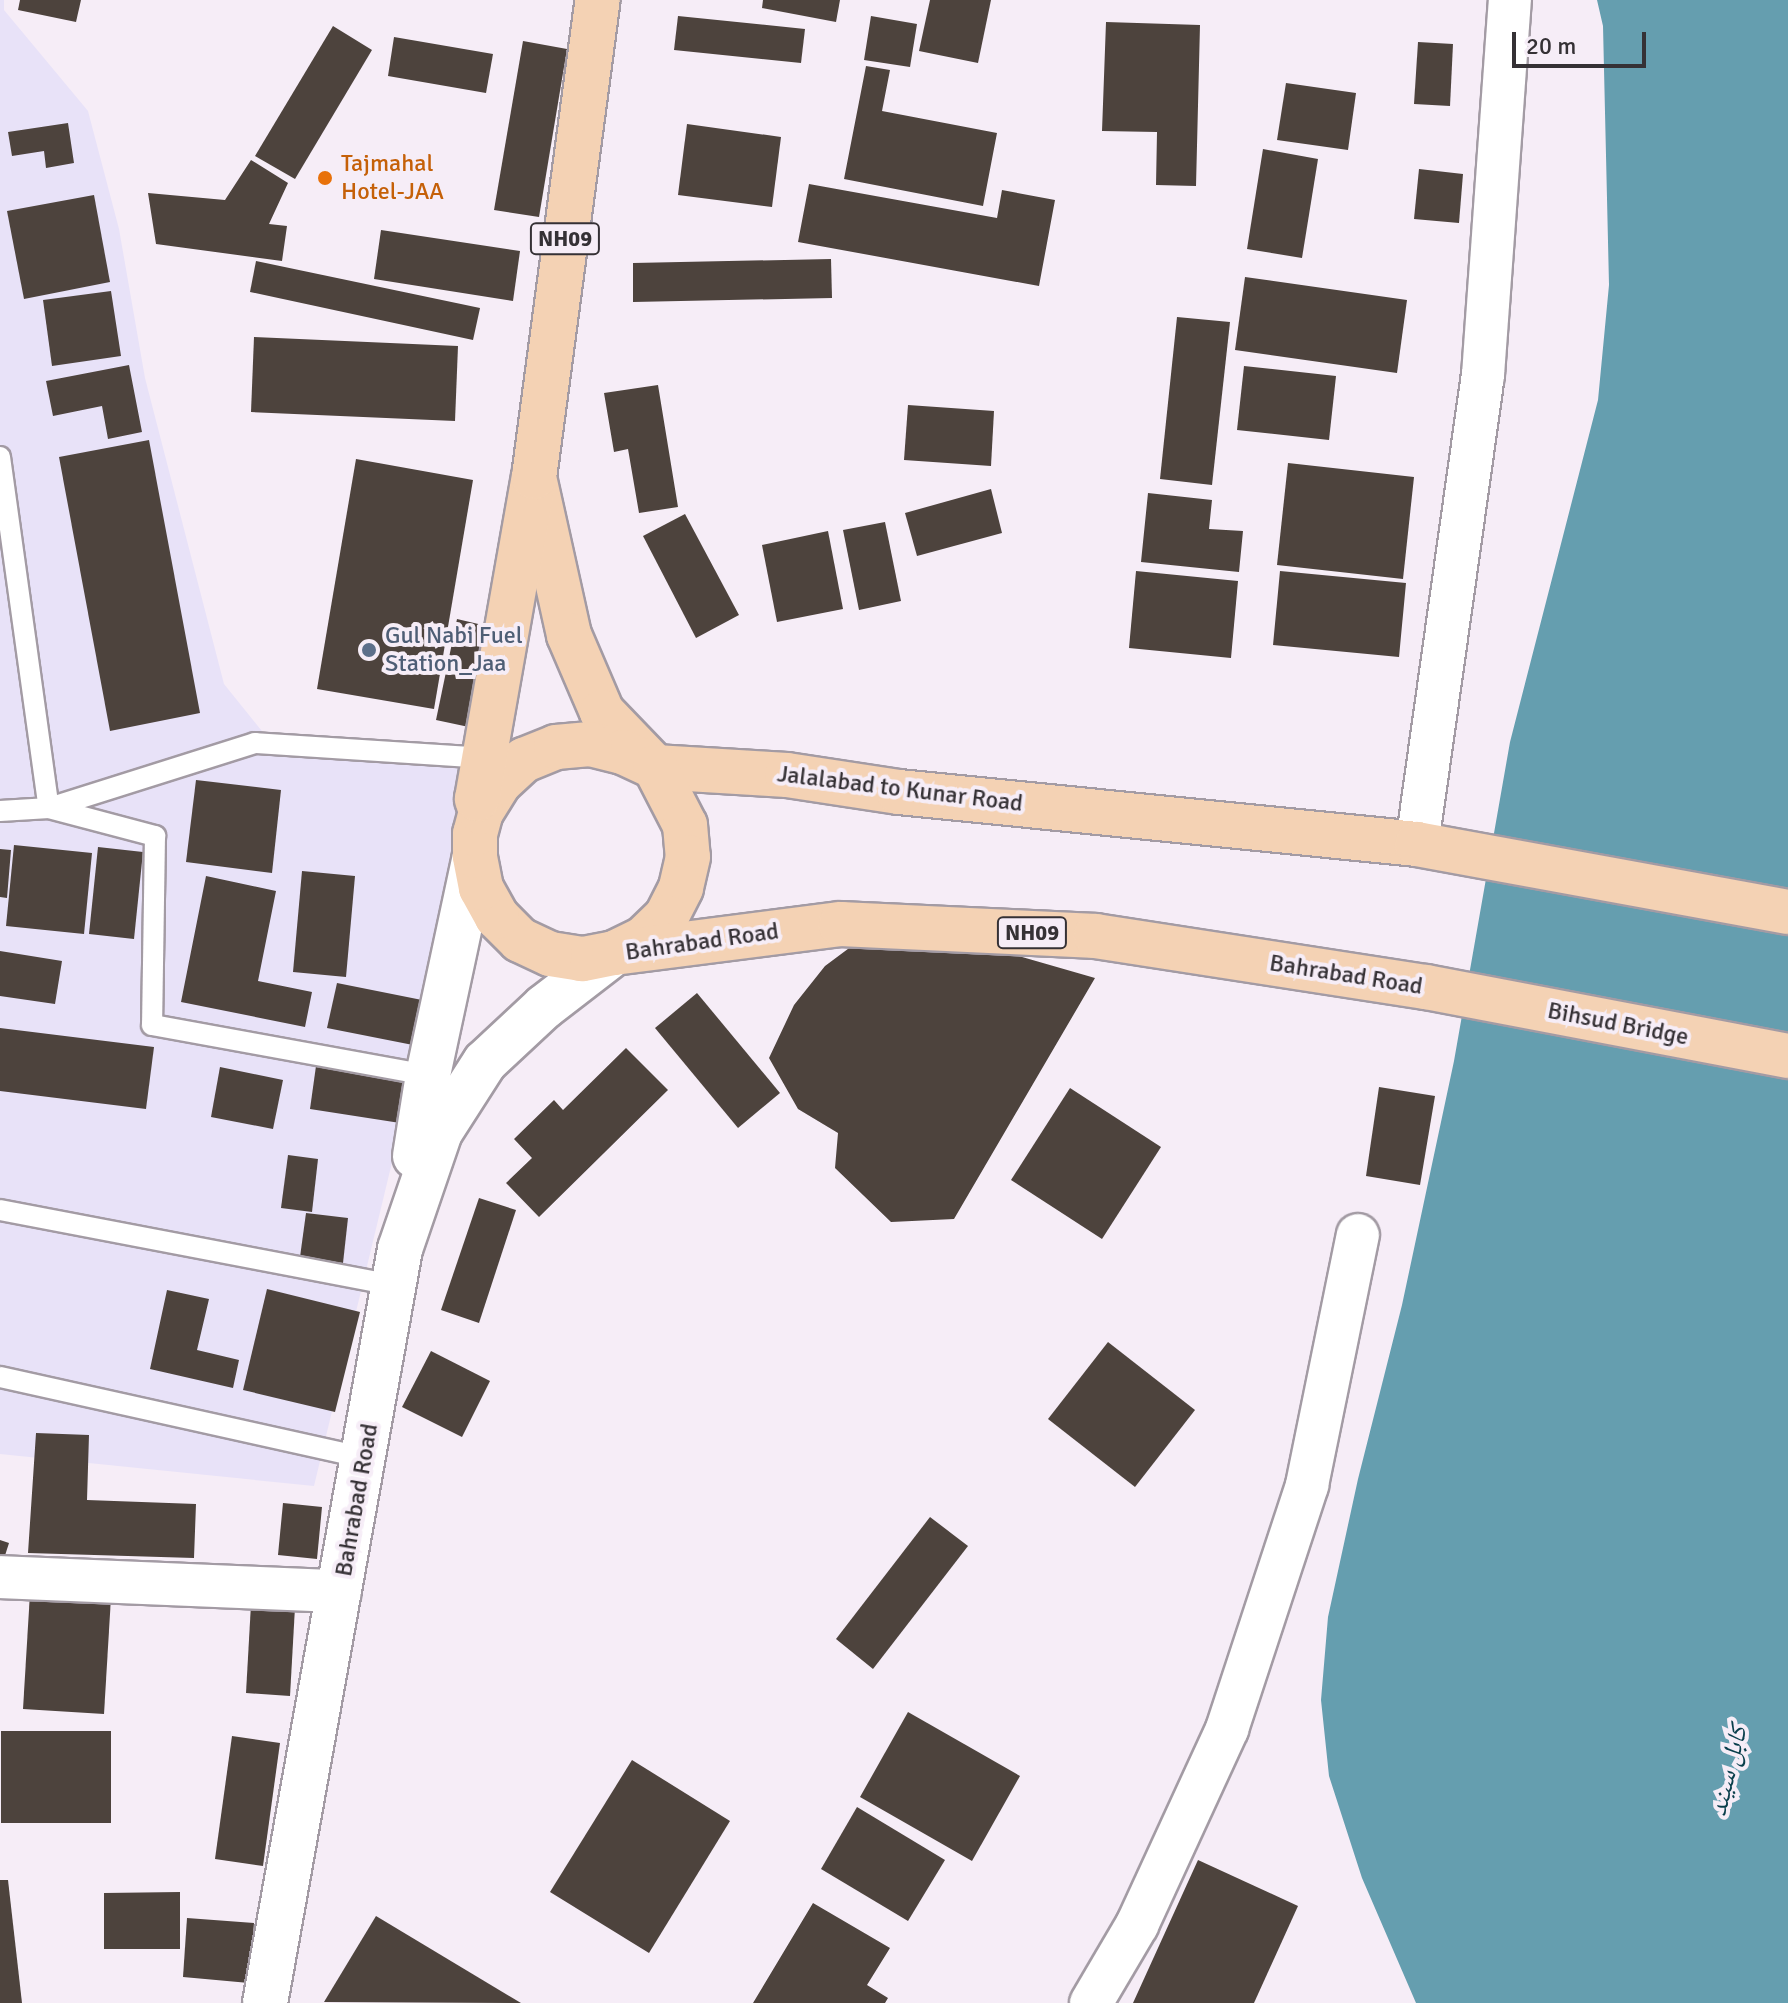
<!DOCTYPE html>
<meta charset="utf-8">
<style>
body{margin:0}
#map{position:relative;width:1788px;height:2003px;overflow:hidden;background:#f6edf7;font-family:Signika,"Noto Naskh Arabic",sans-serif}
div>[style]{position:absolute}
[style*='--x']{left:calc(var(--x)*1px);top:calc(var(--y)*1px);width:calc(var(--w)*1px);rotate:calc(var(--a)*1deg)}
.commercial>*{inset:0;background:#e8e2f8}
.water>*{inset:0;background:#659eaf}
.building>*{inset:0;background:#4d433d}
.roads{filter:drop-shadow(2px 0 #a39ba4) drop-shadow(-2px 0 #a39ba4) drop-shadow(0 2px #a39ba4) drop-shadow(0 -2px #a39ba4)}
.lane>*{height:20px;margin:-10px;padding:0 10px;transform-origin:10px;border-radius:10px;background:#fff}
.street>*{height:42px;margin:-21px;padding:0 21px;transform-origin:21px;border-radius:21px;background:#fff}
.secondary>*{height:44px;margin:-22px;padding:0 22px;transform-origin:22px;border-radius:22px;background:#fff}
.primary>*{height:44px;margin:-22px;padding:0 22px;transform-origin:22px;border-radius:22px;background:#f4d2b4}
.dots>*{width:22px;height:22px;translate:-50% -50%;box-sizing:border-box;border:4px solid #f6edf7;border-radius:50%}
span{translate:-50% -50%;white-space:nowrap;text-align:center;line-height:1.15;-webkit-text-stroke:8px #f6edf7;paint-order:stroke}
.shield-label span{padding:2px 6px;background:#f6edf7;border:2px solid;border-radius:6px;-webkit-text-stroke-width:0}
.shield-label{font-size:22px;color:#353135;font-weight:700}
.food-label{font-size:24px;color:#c56008}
.left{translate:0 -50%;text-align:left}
.service-label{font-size:24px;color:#4e5e75}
.street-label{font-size:24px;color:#353135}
.water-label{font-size:26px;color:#093e4b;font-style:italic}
.scale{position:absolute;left:1512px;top:32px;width:134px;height:36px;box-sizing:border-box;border:4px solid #353135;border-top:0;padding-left:10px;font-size:24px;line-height:28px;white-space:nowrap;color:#353135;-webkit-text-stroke:6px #f6edf7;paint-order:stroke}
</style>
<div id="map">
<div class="commercial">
<i style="clip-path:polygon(0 0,4px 0,4px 10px,88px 111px,119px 229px,145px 378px,224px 684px,278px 751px,466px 764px,422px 1038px,314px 1486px,0 1454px)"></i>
</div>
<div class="water">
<i style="clip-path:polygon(1597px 0,1788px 0,1788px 2003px,1416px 2003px,1362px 1878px,1329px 1776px,1321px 1700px,1328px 1617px,1358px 1479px,1402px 1305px,1454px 1061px,1510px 742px,1598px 400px,1609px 285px,1603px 26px)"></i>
</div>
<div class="building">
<i style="clip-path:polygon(20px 0,81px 0,76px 22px,18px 10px)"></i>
<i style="clip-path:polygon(763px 0,840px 0,836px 22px,762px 8px)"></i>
<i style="clip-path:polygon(930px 0,991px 0,978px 63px,919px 51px)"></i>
<i style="clip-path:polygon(678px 16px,805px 29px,801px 63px,674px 50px)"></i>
<i style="clip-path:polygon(871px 16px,917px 24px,910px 67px,864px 60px)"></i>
<i style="clip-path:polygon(1106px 22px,1200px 25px,1196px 186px,1156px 185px,1157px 132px,1102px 131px)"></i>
<i style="clip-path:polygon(333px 26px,372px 50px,295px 179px,255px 156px)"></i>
<i style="clip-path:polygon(394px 37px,493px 54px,486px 93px,388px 76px)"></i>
<i style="clip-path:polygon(523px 41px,567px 49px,539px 217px,494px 210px)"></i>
<i style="clip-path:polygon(1418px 42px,1453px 44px,1450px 106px,1414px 104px)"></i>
<i style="clip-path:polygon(866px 66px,890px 70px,882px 111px,997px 133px,983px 206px,844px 179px)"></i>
<i style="clip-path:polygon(1286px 83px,1356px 93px,1348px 150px,1277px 140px)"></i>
<i style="clip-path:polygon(68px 123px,74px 163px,46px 168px,44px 151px,12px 156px,8px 132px)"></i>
<i style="clip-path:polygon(687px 124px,781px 137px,772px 207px,678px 195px)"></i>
<i style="clip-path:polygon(1263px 149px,1318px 159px,1302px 258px,1247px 249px)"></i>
<i style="clip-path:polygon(251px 160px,288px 183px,269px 224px,287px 226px,282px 261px,156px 244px,148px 193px,225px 200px)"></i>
<i style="clip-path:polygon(1419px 169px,1463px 174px,1459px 223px,1414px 219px)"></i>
<i style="clip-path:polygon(809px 184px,997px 218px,1002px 190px,1055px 200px,1039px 286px,798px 242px)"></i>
<i style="clip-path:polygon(94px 195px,110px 282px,24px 299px,7px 211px)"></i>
<i style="clip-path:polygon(381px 230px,520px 251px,513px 301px,374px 279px)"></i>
<i style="clip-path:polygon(831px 259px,832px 298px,633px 302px,633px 263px)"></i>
<i style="clip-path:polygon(256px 261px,480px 308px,473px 340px,250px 292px)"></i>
<i style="clip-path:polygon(1245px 277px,1407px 300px,1397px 373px,1235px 350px)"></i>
<i style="clip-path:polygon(111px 291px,121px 356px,52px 366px,43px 300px)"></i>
<i style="clip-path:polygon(1177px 317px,1230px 322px,1212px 485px,1160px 479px)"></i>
<i style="clip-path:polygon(254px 337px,458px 346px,455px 421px,251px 412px)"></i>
<i style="clip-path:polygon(129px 365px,142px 432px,108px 439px,102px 406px,53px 416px,46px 381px)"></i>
<i style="clip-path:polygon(1244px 366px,1336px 376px,1329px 440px,1237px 430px)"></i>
<i style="clip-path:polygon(658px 385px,678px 507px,639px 513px,628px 449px,614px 452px,604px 393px)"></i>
<i style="clip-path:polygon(908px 405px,994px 411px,991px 466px,904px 460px)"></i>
<i style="clip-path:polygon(149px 440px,200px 713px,110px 731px,59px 457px)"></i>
<i style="clip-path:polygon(356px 459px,473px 480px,434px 709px,317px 689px)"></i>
<i style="clip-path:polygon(1288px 463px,1414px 477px,1403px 579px,1277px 565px)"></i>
<i style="clip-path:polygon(991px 489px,1002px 533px,917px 556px,905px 513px)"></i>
<i style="clip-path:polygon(1148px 493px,1212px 500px,1209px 529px,1243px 531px,1239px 572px,1141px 562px)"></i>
<i style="clip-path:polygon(685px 514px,739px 615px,696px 638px,643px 536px)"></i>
<i style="clip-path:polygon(885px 522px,901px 601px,859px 610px,843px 530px)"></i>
<i style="clip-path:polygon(828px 531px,843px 609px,777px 622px,762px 545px)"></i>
<i style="clip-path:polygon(1136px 571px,1238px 581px,1231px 658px,1129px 648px)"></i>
<i style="clip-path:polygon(1280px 571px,1406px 583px,1399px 657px,1273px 645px)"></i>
<i style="clip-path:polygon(457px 619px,504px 630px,483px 730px,436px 720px)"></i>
<i style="clip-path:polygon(196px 780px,281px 790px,272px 873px,186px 862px)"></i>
<i style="clip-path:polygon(14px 845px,92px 853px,84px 934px,6px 926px)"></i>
<i style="clip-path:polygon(98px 847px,143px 852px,134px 939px,89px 934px)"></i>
<i style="clip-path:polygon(0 849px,11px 850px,7px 898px,0 897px)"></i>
<i style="clip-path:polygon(302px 871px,355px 876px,346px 977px,293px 972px)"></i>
<i style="clip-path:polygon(206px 876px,276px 891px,258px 981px,312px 992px,305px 1027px,181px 1002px)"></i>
<i style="clip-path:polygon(949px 936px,1095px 978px,954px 1219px,891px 1222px,835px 1168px,838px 1133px,798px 1109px,769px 1058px,794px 1005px,825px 966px,864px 937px)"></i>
<i style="clip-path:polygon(0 951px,62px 961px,55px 1004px,0 996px)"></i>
<i style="clip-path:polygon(337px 983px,422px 1000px,413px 1045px,327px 1028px)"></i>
<i style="clip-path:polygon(697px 993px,780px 1093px,738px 1128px,655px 1028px)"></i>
<i style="clip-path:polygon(0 1028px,154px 1047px,146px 1109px,0 1091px)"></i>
<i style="clip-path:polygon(626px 1048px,668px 1090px,539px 1217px,506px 1183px,532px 1158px,514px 1139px,554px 1100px,563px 1110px)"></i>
<i style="clip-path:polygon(316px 1066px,419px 1082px,413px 1125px,310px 1109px)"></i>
<i style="clip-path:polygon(220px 1067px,283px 1080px,273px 1129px,211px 1117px)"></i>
<i style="clip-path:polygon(1379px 1087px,1435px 1096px,1420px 1185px,1366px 1176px)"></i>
<i style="clip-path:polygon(1070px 1088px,1161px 1147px,1102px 1239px,1011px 1180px)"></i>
<i style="clip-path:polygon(288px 1155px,318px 1159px,312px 1212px,281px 1208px)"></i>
<i style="clip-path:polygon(479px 1198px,516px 1210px,479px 1323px,441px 1310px)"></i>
<i style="clip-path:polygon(306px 1213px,348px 1218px,343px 1263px,300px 1257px)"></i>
<i style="clip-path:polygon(267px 1289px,360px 1312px,335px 1412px,243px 1390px)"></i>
<i style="clip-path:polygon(167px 1290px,209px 1299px,197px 1350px,239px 1360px,233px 1388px,150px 1369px)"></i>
<i style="clip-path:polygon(1108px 1342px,1195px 1410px,1135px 1487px,1048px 1419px)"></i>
<i style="clip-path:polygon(431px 1351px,490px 1381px,462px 1437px,402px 1407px)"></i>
<i style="clip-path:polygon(36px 1433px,89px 1435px,87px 1500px,196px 1504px,194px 1558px,28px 1553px)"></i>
<i style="clip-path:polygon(283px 1503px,322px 1507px,317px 1559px,278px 1555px)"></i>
<i style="clip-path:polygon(930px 1517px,968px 1546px,873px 1669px,836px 1639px)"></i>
<i style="clip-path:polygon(0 1540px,9px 1543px,1px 1568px,0 1568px)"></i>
<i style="clip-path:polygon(30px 1593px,111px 1597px,104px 1714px,23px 1709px)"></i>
<i style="clip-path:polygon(251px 1604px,295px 1607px,290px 1696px,246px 1693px)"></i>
<i style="clip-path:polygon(908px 1712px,1020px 1776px,972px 1861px,860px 1797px)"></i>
<i style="clip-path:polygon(1px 1731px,111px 1731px,111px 1823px,1px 1823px)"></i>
<i style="clip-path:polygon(232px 1736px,280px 1743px,263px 1866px,215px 1859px)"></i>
<i style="clip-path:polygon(632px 1760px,730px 1821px,649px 1953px,550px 1892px)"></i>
<i style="clip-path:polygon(857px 1807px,945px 1860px,908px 1921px,821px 1869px)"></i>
<i style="clip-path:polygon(1198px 1860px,1298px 1906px,1254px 2003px,1133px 2003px)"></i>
<i style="clip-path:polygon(0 1880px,8px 1880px,22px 2003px,0 2003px)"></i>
<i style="clip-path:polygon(180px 1892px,180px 1949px,104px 1949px,104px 1893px)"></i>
<i style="clip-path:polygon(813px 1903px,890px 1948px,867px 1985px,888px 1998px,885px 2003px,753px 2003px)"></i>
<i style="clip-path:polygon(376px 1916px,521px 2003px,324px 2002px)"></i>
<i style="clip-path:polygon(187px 1918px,254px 1923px,249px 1983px,183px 1977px)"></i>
</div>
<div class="roads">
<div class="lane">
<i style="--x:0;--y:457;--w:354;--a:82.1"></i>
<i style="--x:49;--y:808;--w:49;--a:176.5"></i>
<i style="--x:49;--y:808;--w:110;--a:14.8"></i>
<i style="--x:155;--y:836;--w:189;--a:90.9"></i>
<i style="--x:152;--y:1025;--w:280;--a:10.3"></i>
<i style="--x:49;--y:808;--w:216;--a:-17.5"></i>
<i style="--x:255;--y:743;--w:229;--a:3.7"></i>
<i style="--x:0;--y:1210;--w:400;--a:10.8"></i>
<i style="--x:0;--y:1377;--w:374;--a:12.5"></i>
</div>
<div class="street">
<i style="--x:1417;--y:844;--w:474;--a:-82"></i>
<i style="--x:1483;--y:375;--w:376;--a:-85.9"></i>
<i style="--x:0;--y:1577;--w:340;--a:2.4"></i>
<i style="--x:1091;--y:2003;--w:91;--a:-59.5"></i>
<i style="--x:1137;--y:1925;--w:216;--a:-65.3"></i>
<i style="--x:1227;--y:1729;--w:257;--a:-71.8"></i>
<i style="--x:1307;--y:1485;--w:255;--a:-78.5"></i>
</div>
<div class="secondary">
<i style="--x:415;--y:1156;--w:82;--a:-80.9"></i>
<i style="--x:428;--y:1075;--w:224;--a:-77.9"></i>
<i style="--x:265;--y:2003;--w:766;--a:-79.85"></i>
<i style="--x:400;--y:1249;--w:124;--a:-71.1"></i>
<i style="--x:440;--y:1132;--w:83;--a:-57.3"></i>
<i style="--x:485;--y:1062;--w:81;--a:-43"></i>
<i style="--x:544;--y:1007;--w:88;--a:-37.6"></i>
</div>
<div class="primary">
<i style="--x:534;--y:477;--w:162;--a:77.5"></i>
<i style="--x:569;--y:635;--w:84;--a:66.8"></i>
<i style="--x:602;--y:712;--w:76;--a:46.1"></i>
<i style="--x:655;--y:767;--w:132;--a:3.5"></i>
<i style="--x:787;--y:775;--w:113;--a:8.6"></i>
<i style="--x:899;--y:792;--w:521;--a:5.73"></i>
<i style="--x:1417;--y:844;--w:377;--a:10.4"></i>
<i style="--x:590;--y:744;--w:34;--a:14"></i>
<i style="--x:623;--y:752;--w:35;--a:25"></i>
<i style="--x:655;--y:767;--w:65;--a:62.7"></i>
<i style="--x:685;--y:825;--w:32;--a:85"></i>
<i style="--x:688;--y:857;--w:32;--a:103"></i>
<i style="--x:681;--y:888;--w:33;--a:117"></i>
<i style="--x:666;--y:917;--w:32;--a:136"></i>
<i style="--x:643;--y:939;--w:32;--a:154"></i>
<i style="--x:614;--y:953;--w:33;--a:169"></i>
<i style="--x:582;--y:959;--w:32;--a:-171"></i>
<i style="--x:550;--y:954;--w:33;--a:-155"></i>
<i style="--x:520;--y:940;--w:33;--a:-135"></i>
<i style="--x:497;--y:917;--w:33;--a:-119"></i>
<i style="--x:481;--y:888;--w:33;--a:-101"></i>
<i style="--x:475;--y:856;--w:22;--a:-90"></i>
<i style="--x:475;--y:834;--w:23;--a:-75"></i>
<i style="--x:481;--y:812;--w:34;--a:-58"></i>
<i style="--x:499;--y:783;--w:34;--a:-43"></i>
<i style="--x:524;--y:760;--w:35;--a:-22"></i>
<i style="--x:556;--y:747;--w:34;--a:-5"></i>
<i style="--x:481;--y:812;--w:14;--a:-107"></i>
<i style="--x:477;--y:799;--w:327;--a:-80"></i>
<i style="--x:534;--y:477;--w:481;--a:-82.4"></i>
<i style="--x:614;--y:953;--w:229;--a:-7.3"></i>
<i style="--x:841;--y:924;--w:255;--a:2.7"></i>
<i style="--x:1096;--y:936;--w:334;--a:8.8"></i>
<i style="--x:1426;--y:987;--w:369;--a:10.8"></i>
</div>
</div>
<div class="dots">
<i style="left:325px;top:178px;background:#e8710a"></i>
<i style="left:369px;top:650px;background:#5c6f8a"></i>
</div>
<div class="shield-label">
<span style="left:565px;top:239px">NH09</span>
<span style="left:1032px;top:933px">NH09</span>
</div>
<div class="food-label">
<span class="left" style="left:341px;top:178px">Tajmahal<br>Hotel-JAA</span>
</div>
<div class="service-label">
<span class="left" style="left:385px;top:650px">Gul Nabi Fuel<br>Station_Jaa</span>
</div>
<div class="street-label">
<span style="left:900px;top:789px;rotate:7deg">Jalalabad to Kunar Road</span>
<span style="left:702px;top:942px;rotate:-8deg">Bahrabad Road</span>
<span style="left:1346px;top:975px;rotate:9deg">Bahrabad Road</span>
<span style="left:1618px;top:1024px;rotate:11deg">Bihsud Bridge</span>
<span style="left:357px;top:1500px;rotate:-80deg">Bahrabad Road</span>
</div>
<div class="water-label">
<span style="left:1729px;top:1771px;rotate:-76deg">کابل سيند</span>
</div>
<div class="scale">20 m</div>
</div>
